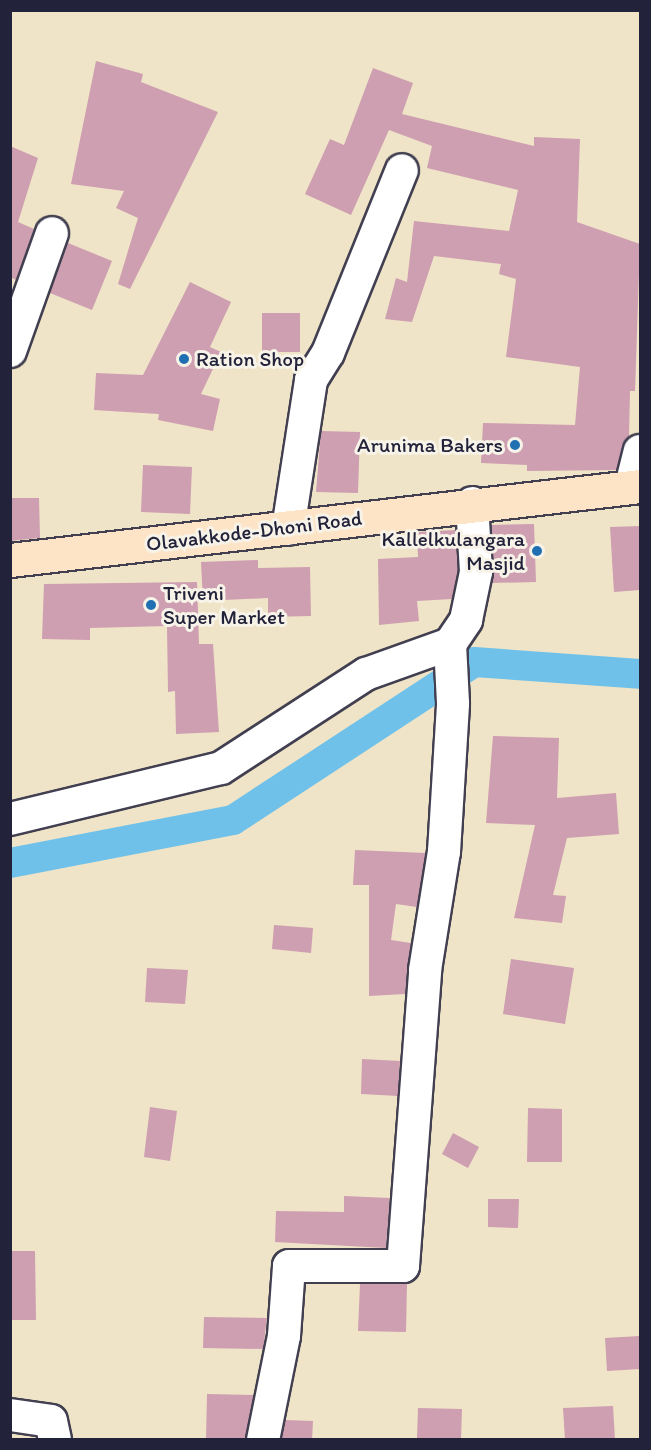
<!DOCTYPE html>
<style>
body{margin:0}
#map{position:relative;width:651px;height:1450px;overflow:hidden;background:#efe4c7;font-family:Itim,sans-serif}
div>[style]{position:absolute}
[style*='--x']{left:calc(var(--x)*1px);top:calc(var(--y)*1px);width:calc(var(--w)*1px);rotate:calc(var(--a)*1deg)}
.canal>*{height:30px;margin:-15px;padding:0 15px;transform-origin:15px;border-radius:15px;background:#6fc1ea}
.building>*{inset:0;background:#ce9eb1}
.roads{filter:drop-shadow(2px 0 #413f50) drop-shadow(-2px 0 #413f50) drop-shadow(0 2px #413f50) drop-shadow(0 -2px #413f50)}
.minor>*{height:32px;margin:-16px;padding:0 16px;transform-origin:16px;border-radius:16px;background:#fff}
.secondary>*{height:33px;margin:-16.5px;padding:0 16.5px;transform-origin:16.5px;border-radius:16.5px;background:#fee4c6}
.dots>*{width:16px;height:16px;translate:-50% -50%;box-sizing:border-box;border:3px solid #f7f3e8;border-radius:50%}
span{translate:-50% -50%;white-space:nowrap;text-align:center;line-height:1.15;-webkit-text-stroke:6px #f7f3e8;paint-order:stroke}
.poi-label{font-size:21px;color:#22223b}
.left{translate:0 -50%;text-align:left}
.right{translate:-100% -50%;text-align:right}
.street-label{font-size:21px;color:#22223b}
.frame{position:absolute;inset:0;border:12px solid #22223b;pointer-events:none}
</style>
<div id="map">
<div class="canal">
<i style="--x:10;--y:863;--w:227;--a:-10.9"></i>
<i style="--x:233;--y:820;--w:288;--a:-33.2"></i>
<i style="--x:474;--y:662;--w:166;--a:4.1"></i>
</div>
<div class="building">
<i style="clip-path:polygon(96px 61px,143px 74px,141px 82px,218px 112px,130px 289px,118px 284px,138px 218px,116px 208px,124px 191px,71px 184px)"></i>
<i style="clip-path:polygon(373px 68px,413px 83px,402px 114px,534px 146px,534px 137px,580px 139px,577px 222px,640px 244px,635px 391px,630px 391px,629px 437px,617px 470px,527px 471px,527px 465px,481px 463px,483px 423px,575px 425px,580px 367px,506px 357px,516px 279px,499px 274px,501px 264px,434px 256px,412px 322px,385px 319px,396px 278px,407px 282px,414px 221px,509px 231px,518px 190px,427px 168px,432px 146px,389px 130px,351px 215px,305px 194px,330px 139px,344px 145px)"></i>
<i style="clip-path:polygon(10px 146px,38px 158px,18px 222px,34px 229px,16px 280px,10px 277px)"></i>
<i style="clip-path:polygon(68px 243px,112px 261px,92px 310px,50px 293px)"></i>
<i style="clip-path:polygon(190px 282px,231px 302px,210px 347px,221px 352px,201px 394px,220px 399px,213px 431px,158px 420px,159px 414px,94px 410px,96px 373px,143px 375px)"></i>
<i style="clip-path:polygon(262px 313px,300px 313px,300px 352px,262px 352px)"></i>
<i style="clip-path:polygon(321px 431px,360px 432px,358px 493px,316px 492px)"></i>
<i style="clip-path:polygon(143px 465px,192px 467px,190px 514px,141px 512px)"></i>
<i style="clip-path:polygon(10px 498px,39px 498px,40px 538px,10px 541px)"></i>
<i style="clip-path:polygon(534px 524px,536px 582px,492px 583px,491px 525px)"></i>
<i style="clip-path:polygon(640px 526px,640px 590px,614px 592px,610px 527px)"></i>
<i style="clip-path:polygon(456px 530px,458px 571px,452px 599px,417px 601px,419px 621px,379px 625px,378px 559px,418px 557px,417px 532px)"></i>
<i style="clip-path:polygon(258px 560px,258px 568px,310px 567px,311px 616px,268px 617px,268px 598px,203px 601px,201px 562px)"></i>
<i style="clip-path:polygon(197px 582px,199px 644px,213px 644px,219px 732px,176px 734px,175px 691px,168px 692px,167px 626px,90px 628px,90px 640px,42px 639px,44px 584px)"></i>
<i style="clip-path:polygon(493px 736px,559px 738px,557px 798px,616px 793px,619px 834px,567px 838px,553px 895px,566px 896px,562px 923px,514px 918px,535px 825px,486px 823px)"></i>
<i style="clip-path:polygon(355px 850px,426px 853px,417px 907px,396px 904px,391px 940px,411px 943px,405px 994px,369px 996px,369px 885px,353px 885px)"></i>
<i style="clip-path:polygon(274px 925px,313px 928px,311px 953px,272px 949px)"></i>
<i style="clip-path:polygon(511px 959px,574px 968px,565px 1024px,503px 1014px)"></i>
<i style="clip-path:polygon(147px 968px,188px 970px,185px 1004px,145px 1002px)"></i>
<i style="clip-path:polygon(362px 1059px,400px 1061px,398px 1096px,361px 1094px)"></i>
<i style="clip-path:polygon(150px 1107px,177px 1111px,170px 1161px,144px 1157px)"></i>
<i style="clip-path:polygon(528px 1108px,562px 1109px,562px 1162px,527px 1162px)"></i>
<i style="clip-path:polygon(453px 1133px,479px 1147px,468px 1168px,442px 1154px)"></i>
<i style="clip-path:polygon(344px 1196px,390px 1198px,386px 1248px,275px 1242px,276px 1211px,344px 1212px)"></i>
<i style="clip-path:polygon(488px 1199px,519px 1199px,518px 1228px,488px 1227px)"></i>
<i style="clip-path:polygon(11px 1251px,35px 1251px,36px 1320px,10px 1320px)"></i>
<i style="clip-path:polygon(407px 1283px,406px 1332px,358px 1331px,360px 1284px)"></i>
<i style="clip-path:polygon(204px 1317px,267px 1318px,263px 1349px,203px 1348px)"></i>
<i style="clip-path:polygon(640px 1336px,640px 1369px,607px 1371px,605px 1338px)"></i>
<i style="clip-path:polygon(207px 1394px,254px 1395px,245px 1440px,206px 1440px)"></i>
<i style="clip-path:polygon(613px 1406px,615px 1440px,565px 1440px,563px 1408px)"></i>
<i style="clip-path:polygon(418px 1408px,462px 1409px,461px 1439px,417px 1438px)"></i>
<i style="clip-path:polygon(285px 1420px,313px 1421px,312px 1440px,281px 1440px)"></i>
</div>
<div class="roads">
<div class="minor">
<i style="--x:10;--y:351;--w:125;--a:-70.4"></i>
<i style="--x:631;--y:486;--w:36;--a:-76"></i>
<i style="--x:288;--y:529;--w:151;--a:-81.2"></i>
<i style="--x:311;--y:380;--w:32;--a:-58"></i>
<i style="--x:328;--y:353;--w:197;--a:-68"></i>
<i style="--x:10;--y:819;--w:217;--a:-13.6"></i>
<i style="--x:221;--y:768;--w:173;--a:-33"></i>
<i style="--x:366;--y:674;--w:89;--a:-19.7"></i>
<i style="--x:450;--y:644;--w:29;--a:-56"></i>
<i style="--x:466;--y:620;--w:49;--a:-78.2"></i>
<i style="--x:476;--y:572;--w:69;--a:-93.3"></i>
<i style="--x:10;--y:1415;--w:41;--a:8.3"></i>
<i style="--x:51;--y:1421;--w:19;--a:78"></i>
<i style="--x:263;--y:1440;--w:106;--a:-78.6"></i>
<i style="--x:284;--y:1336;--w:70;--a:-85.9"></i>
<i style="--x:289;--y:1266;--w:114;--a:0"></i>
<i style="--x:403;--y:1266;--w:297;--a:-85.7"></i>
<i style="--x:425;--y:970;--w:120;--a:-80.9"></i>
<i style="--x:444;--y:852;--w:149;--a:-86.5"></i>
<i style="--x:453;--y:703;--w:59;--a:-92.9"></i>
</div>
<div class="secondary">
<i style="--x:10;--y:560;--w:634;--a:-6.7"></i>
</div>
</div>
<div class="dots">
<i style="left:184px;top:359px;background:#1f6fb2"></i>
<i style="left:515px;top:445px;background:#1f6fb2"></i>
<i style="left:537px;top:551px;background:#1f6fb2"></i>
<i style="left:151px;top:605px;background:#1f6fb2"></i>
</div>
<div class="poi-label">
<span class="left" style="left:196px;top:359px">Ration Shop</span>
<span class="right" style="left:503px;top:445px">Arunima Bakers</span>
<span class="right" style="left:525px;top:551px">Kallelkulangara<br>Masjid</span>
<span class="left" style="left:163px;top:605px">Triveni<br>Super Market</span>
</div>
<div class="street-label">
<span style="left:254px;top:531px;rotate:-7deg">Olavakkode-Dhoni Road</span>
</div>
<div class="frame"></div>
</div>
